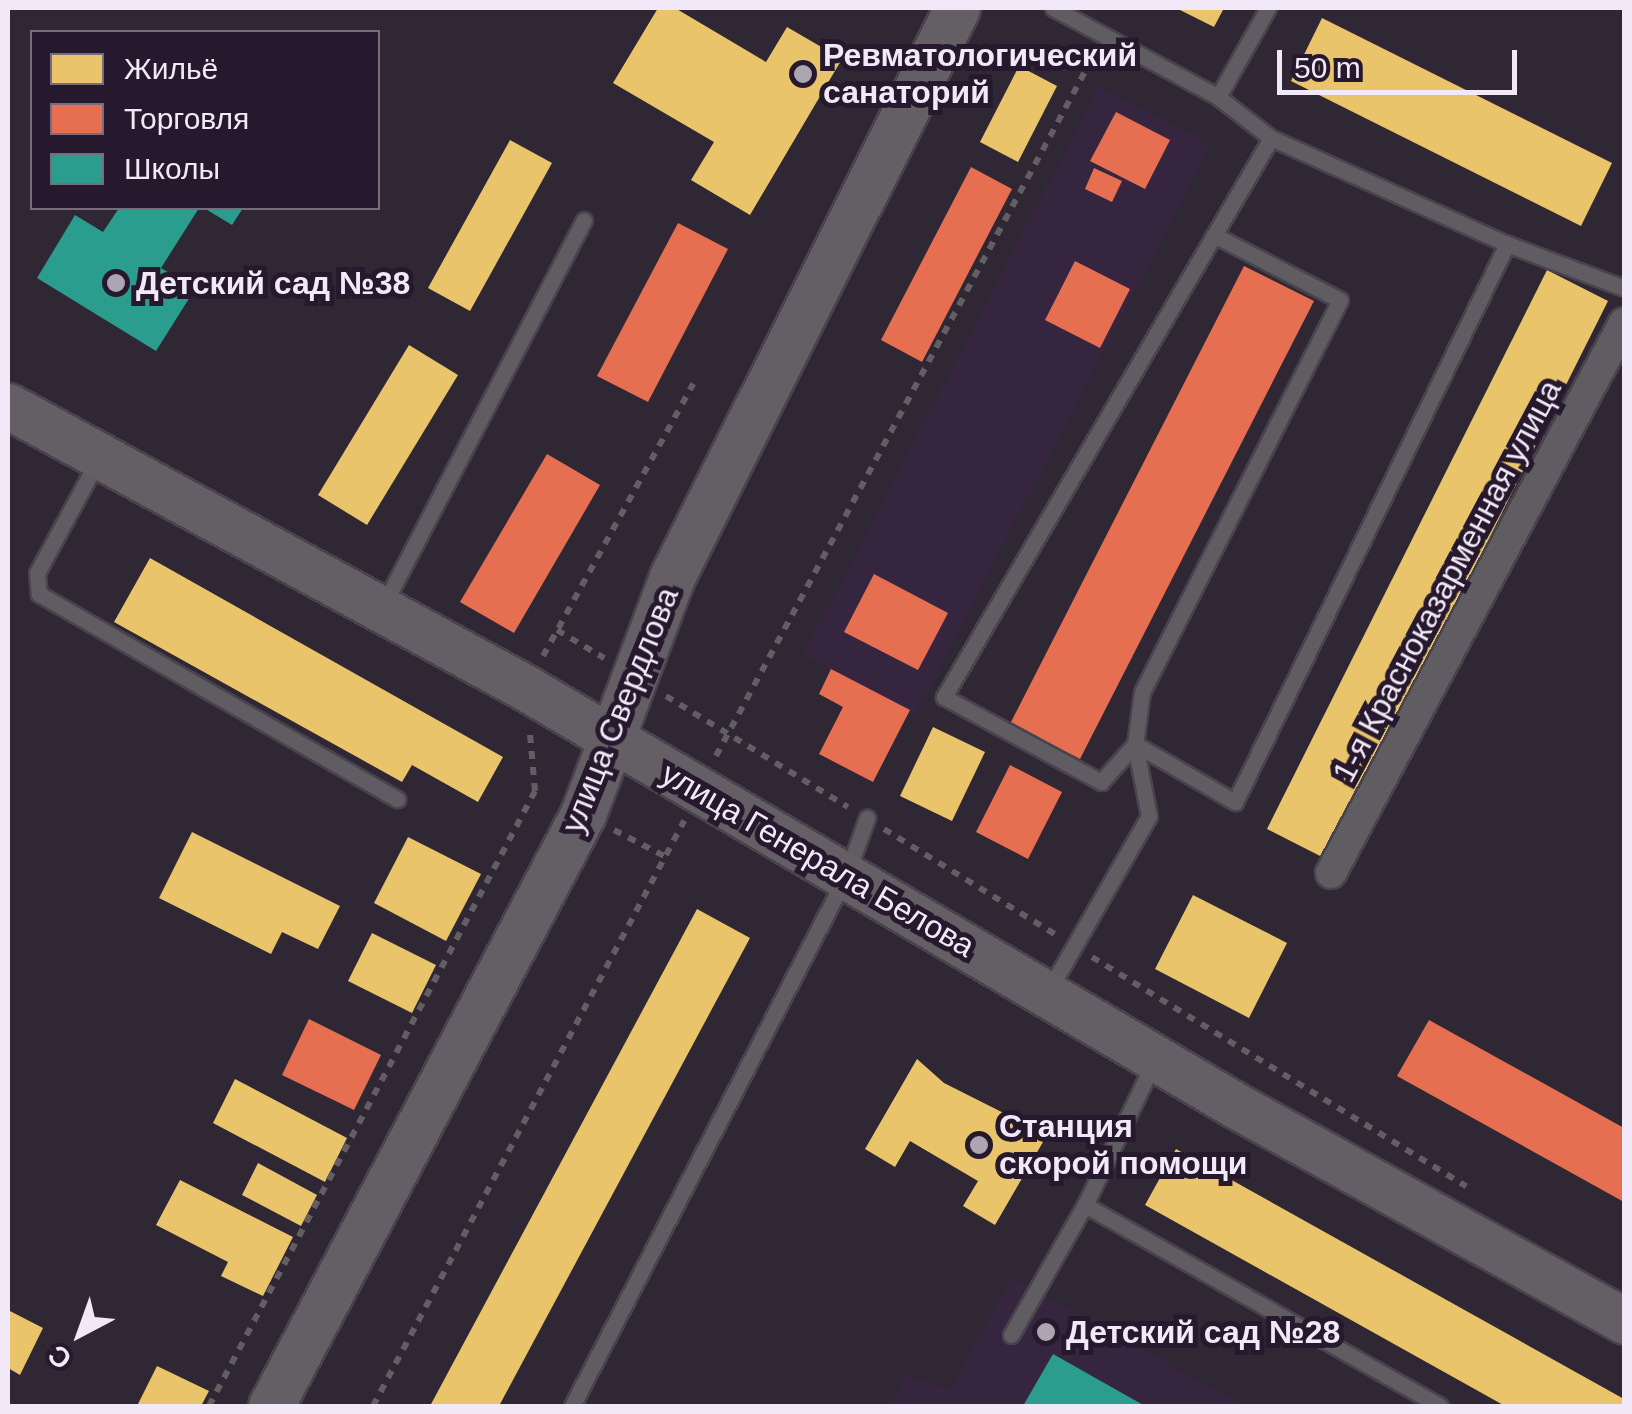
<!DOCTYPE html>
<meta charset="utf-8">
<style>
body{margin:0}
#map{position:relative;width:1632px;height:1414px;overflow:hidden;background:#2f2733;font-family:Helvetica,sans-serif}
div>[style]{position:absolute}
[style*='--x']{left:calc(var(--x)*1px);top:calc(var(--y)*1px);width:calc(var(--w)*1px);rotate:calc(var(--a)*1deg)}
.built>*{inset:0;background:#36253f}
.homes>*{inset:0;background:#e9c46a}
.shops>*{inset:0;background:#e76f51}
.schools>*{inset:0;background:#2a9d8f}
.path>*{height:6px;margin-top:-3px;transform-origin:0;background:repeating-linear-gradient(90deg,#625e63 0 8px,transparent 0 16px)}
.roads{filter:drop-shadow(2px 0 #49434e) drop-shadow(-2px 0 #49434e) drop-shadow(0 2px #49434e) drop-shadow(0 -2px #49434e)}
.lane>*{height:15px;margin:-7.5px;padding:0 7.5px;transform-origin:7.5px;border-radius:7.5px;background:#605d62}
.street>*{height:30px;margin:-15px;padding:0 15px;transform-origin:15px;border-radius:15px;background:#605d62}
.secondary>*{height:45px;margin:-22.5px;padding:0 22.5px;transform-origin:22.5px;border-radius:22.5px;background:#645f65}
.dots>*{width:28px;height:28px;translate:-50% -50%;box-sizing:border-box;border:5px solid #26192e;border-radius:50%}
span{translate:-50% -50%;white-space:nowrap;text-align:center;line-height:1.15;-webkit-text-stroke:10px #26192e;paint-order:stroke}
.poi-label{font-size:32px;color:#f2e9f8;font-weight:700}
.left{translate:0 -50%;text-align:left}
.street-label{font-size:32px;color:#f2e9f8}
.frame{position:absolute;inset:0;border:10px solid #f2e9f8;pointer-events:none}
.legend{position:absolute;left:30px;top:30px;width:350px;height:180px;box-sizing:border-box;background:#26192e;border:2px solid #786c7f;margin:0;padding:12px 18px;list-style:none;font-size:30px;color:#f2e9f8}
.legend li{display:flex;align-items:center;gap:20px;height:50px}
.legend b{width:50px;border:2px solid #786c7f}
.north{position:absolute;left:30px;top:1284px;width:100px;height:100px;-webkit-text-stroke:8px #26192e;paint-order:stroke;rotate:221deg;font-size:28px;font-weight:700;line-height:40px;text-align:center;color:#f2e9f8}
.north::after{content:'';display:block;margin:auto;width:35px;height:45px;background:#f2e9f8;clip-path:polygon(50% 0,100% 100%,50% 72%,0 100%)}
.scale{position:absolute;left:1277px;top:50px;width:240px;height:45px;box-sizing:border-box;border:5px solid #f2e9f8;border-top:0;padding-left:12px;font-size:30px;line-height:35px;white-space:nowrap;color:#f2e9f8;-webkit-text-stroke:8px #26192e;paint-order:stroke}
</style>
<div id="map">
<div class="built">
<i style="clip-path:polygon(1099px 86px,1211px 145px,915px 714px,803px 655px)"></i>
<i style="clip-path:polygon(1011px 1277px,1245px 1406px,891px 1406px,905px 1375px,951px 1389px)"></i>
</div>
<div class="homes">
<i style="clip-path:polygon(658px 8px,675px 8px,766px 62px,787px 27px,842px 59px,750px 215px,691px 180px,714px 142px,613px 83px)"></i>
<i style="clip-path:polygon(1176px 8px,1224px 8px,1214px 27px)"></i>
<i style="clip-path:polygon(1322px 18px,1612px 163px,1581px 226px,1291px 81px)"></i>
<i style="clip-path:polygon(1019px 66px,1057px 86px,1018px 162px,980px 142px)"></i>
<i style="clip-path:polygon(510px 140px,552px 163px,470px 311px,428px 288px)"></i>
<i style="clip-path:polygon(1547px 270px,1608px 301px,1328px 860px,1267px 829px)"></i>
<i style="clip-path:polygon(409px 345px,458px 375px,367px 525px,318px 495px)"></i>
<i style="clip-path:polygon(150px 558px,503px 757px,478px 802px,412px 765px,402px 782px,114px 622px)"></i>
<i style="clip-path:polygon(933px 727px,985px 752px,952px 821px,900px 796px)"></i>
<i style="clip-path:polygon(192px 832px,340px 906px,318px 949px,282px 932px,271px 954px,159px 898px)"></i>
<i style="clip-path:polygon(408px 837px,481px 874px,446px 941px,374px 903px)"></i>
<i style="clip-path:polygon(1193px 895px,1287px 943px,1249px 1018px,1155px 969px)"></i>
<i style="clip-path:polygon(697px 909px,750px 938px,499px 1406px,430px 1406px)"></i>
<i style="clip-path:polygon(372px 933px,436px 965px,412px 1013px,348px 981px)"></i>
<i style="clip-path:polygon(917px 1059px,944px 1083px,1047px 1135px,995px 1225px,963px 1206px,978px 1181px,910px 1141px,895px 1167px,865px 1149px)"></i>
<i style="clip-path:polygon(235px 1079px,347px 1138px,325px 1182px,213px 1123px)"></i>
<i style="clip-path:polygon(1176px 1149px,1624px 1399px,1624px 1406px,1505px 1406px,1145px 1205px)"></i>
<i style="clip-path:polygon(258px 1163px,317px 1195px,301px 1226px,242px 1195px)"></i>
<i style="clip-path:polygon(180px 1180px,293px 1237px,263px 1296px,221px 1276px,228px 1262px,156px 1225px)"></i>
<i style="clip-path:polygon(8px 1310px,43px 1328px,20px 1375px,8px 1368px)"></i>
<i style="clip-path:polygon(157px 1366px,209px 1391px,201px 1406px,137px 1406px)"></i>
</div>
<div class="shops">
<i style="clip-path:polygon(1116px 112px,1170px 140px,1145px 189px,1090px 161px)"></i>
<i style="clip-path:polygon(971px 167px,1012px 189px,922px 362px,881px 340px)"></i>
<i style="clip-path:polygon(1094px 168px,1122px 181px,1112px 202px,1085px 189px)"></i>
<i style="clip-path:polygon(678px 223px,728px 249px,648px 402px,597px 376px)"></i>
<i style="clip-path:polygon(1075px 261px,1130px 289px,1100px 348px,1045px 320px)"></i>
<i style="clip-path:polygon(1244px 266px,1314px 301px,1080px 759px,1010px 724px)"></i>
<i style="clip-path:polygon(547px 454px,600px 485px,514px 633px,460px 602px)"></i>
<i style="clip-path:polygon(874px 574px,948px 613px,918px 670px,844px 632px)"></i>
<i style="clip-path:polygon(831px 669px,910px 710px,873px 782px,819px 754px,843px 707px,819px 694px)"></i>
<i style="clip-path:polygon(1010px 765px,1062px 792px,1028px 859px,976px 832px)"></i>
<i style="clip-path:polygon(309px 1019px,381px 1055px,354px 1110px,282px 1075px)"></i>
<i style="clip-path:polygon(1429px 1020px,1624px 1128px,1624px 1202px,1397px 1076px)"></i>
</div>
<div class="schools">
<i style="clip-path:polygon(119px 208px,199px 208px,161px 268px,195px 289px,156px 351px,37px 278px,75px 215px,103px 232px)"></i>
<i style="clip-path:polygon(204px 208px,243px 208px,232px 225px)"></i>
<i style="clip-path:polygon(1053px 1354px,1145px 1406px,1023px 1406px)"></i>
</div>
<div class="path">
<i style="--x:557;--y:630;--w:55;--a:30.8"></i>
<i style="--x:543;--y:656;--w:311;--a:-61.1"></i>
<i style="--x:666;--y:696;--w:213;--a:31.4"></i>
<i style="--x:716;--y:756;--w:796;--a:-61.67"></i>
<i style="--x:884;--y:829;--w:202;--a:31.6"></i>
<i style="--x:614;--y:830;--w:59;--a:27.4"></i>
<i style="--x:1092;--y:957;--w:439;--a:31.5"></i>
<i style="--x:209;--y:1406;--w:696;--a:-62.07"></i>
<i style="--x:535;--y:791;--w:57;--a:-95"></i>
<i style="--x:373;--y:1406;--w:663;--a:-62"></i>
</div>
<div class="roads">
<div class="lane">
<i style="--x:1053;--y:8;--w:187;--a:28.3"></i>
<i style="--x:1218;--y:97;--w:67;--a:37.7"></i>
<i style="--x:1271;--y:138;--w:259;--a:24.2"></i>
<i style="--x:1218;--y:97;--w:102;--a:-60.7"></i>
<i style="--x:1271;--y:138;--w:648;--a:120.33"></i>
<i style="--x:944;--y:697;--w:179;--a:28.4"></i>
<i style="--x:1101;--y:782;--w:51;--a:-48.2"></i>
<i style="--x:1135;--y:744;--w:116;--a:30.1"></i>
<i style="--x:1235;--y:802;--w:621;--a:-64.01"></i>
<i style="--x:1507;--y:244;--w:125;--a:20.6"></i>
<i style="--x:98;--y:460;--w:128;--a:118.4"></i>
<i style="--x:37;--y:573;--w:21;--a:85"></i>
<i style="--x:39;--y:594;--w:413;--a:29.8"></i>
<i style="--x:383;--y:606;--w:435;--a:-62.5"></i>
<i style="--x:1049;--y:990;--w:201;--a:-60.1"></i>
<i style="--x:1149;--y:816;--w:73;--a:-101"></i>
<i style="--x:1135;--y:744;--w:52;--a:-82.3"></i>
<i style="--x:1142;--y:692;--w:439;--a:-63.2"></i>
<i style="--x:1340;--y:300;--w:142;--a:-152.7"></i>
<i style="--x:1155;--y:1060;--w:161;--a:115.8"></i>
<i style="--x:1085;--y:1205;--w:408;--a:29.5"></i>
<i style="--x:1011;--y:1335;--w:150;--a:-60.4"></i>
<i style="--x:572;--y:1406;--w:597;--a:-62.66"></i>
<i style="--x:846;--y:876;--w:62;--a:-70.1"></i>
</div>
<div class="street">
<i style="--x:1331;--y:873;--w:623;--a:-61.95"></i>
</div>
<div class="secondary">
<i style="--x:8;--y:406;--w:590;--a:28.56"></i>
<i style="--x:526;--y:688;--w:823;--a:30.46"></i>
<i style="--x:1235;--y:1105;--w:445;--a:29"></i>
<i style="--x:271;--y:1406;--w:669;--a:-62.21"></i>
<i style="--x:583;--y:814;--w:253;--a:-69.4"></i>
<i style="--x:672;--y:577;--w:636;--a:-63.39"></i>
</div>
</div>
<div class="dots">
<i style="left:803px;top:74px;background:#aea5b3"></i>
<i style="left:116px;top:283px;background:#aea5b3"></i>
<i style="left:979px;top:1145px;background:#aea5b3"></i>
<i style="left:1046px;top:1332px;background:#aea5b3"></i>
</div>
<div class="poi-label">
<span class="left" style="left:823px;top:74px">Ревматологический<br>санаторий</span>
<span class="left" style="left:136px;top:283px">Детский сад №38</span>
<span class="left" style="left:999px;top:1145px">Станция<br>скорой помощи</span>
<span class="left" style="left:1066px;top:1332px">Детский сад №28</span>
</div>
<div class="street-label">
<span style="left:1447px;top:581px;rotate:-62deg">1-я Красноказарменная улица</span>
<span style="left:620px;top:710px;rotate:-68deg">улица Свердлова</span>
<span style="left:818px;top:860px;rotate:30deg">улица Генерала Белова</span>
</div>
<div class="frame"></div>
<ul class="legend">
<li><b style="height:28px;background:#e9c46a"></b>Жильё</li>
<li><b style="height:28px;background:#e76f51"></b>Торговля</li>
<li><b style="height:28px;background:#2a9d8f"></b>Школы</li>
</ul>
<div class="north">С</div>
<div class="scale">50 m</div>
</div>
